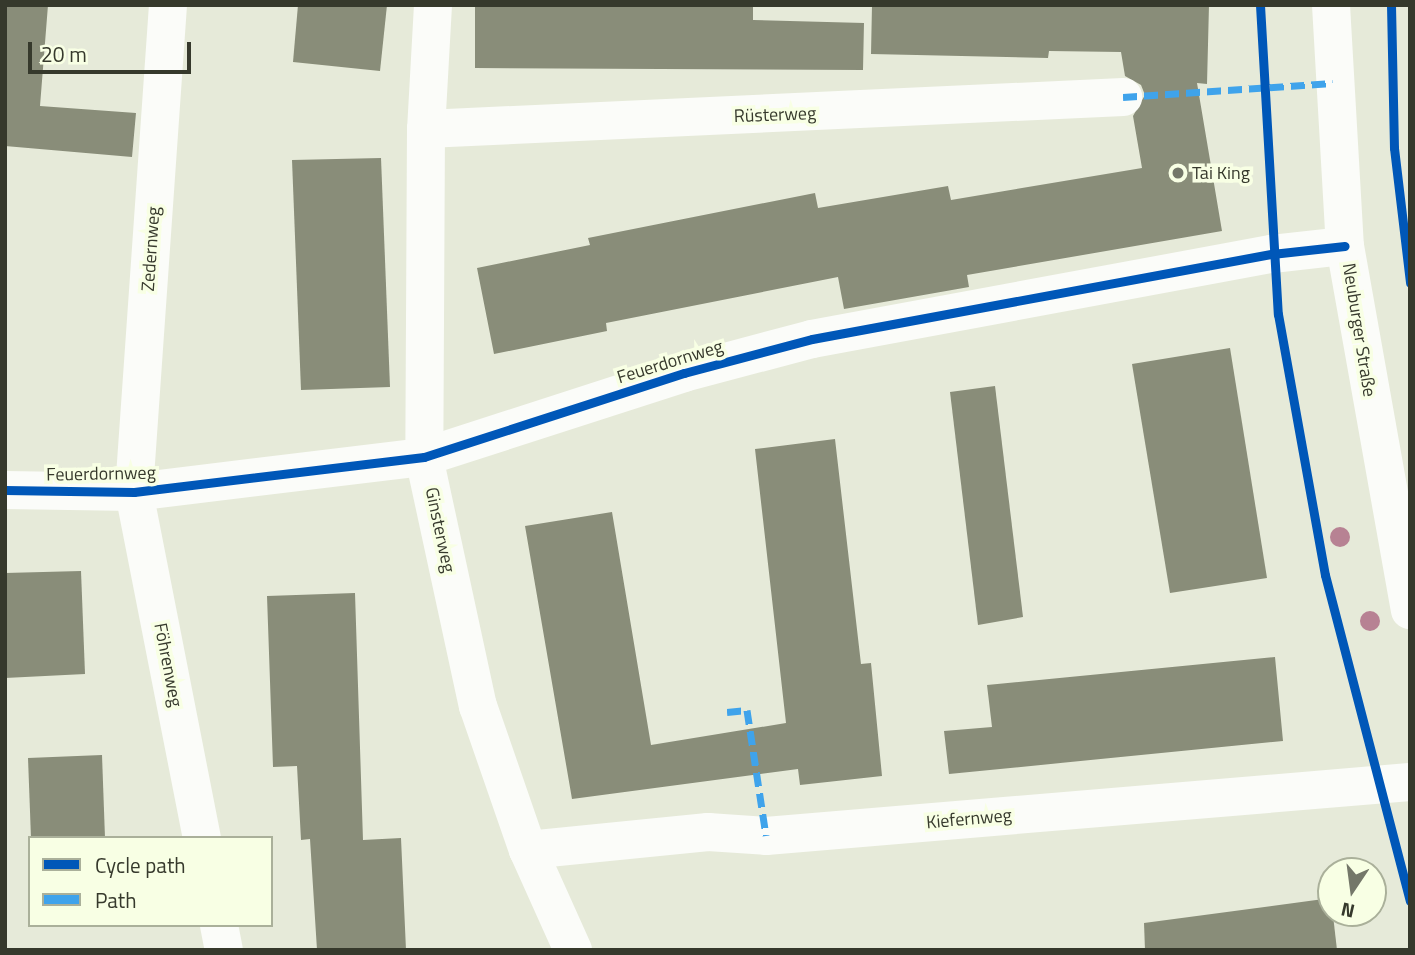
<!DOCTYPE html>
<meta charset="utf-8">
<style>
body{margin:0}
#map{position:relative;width:1415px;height:955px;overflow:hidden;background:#e6ead9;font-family:"Titillium Web",sans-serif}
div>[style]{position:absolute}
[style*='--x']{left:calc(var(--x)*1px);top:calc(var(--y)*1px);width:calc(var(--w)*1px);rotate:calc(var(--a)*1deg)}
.building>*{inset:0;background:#898d79}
.minor>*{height:38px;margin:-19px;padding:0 19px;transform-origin:19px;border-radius:19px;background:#fbfcf9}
.quiet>*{height:7px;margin-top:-3.5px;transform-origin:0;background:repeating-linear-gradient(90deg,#3fa3eb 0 14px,transparent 0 21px)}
.cycleway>*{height:9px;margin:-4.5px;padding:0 4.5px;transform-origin:4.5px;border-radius:4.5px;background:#0057b8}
.trees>*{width:20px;height:20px;margin:-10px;border-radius:50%;background:#b78293}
.dots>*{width:19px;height:19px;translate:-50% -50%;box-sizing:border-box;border:4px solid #f8ffe4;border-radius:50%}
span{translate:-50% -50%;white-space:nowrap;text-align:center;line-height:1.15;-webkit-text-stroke:7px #f8ffe4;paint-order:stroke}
.street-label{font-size:18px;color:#36392c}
.poi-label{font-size:18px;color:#36392c}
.left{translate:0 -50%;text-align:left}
.frame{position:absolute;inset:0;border:7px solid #36392c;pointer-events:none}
.legend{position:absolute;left:28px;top:836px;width:245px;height:91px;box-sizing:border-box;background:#f8ffe4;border:2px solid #aab09a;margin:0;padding:9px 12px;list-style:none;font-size:21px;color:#36392c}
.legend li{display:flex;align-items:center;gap:14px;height:35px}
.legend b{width:35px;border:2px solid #aab09a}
.north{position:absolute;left:1317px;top:857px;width:70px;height:70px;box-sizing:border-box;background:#f8ffe4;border:2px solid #aab09a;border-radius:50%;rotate:193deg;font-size:19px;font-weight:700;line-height:28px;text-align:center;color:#36392c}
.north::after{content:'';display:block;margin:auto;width:24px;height:32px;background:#747769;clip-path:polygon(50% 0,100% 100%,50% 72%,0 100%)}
.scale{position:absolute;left:28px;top:42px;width:163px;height:32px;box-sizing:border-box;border:4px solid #36392c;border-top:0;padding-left:9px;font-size:21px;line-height:24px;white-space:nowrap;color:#36392c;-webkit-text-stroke:5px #f8ffe4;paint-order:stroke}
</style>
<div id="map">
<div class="building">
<i style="clip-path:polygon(5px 5px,48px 5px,40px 106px,136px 113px,132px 157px,5px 146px)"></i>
<i style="clip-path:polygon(298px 5px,387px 5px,380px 71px,293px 62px)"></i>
<i style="clip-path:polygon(475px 5px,753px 5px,753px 20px,864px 23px,863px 70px,475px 68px)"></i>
<i style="clip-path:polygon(872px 5px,1209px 5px,1207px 84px,1197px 83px,1222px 231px,967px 275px,969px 287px,844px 309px,838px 277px,606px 323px,607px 331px,494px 354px,477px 268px,590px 245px,588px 238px,815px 193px,818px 208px,948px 186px,951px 200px,1142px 168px,1133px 116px,1145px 95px,1141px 85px,1125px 76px,1121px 52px,1049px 51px,1048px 58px,871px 54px)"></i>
<i style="clip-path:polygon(381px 158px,390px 387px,301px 390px,292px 160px)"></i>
<i style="clip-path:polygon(1230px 348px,1267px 578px,1170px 593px,1132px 364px)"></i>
<i style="clip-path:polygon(995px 386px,1023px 617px,978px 625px,950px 392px)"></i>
<i style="clip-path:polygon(835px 439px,861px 664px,871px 663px,882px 776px,800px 785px,798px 769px,572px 799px,525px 526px,612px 512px,651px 745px,786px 723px,755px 449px)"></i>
<i style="clip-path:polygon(81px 571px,85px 674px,5px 678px,5px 573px)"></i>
<i style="clip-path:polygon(355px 593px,363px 840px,401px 838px,406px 950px,317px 950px,310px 839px,301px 840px,297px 766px,273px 767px,267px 596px)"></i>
<i style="clip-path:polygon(1275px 657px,1283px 741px,949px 774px,944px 731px,992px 727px,987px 685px)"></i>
<i style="clip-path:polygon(102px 755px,105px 838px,31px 838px,28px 758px)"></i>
<i style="clip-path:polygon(1331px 898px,1337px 950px,1145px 950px,1144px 923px)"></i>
</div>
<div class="minor">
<i style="--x:168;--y:5;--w:488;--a:94"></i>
<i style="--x:134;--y:492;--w:353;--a:78.9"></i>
<i style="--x:433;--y:5;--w:124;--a:93.2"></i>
<i style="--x:426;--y:129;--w:328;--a:90.3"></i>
<i style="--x:424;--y:457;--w:255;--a:77.8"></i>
<i style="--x:478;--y:706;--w:152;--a:70.9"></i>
<i style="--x:528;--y:850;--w:110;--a:65.8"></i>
<i style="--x:1331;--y:5;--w:241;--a:86.7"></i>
<i style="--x:1345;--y:246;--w:370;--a:79.9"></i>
<i style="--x:426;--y:129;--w:698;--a:-2.63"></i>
<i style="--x:5;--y:490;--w:129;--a:0.9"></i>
<i style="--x:134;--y:492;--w:292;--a:-6.9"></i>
<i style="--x:424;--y:457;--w:273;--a:-17.9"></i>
<i style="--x:684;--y:373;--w:132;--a:-14.9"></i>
<i style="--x:812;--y:339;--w:468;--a:-10.5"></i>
<i style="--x:1272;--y:254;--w:73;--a:-6.3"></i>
<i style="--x:528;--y:850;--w:181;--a:-5.7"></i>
<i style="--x:708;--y:832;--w:58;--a:3.9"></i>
<i style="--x:766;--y:836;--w:646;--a:-4.79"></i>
<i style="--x:219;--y:925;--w:25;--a:79"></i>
</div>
<div class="quiet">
<i style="--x:1123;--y:97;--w:210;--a:-3.8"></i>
<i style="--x:727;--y:712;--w:20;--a:-6"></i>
<i style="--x:747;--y:710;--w:127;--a:81.4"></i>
</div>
<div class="cycleway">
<i style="--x:1260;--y:5;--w:310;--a:86.7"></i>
<i style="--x:1278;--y:314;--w:265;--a:79.8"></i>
<i style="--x:1325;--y:575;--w:337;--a:75.4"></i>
<i style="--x:1391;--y:5;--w:143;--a:88.8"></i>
<i style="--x:1394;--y:148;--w:136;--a:83.2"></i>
<i style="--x:5;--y:490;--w:129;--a:0.9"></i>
<i style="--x:134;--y:492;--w:292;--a:-6.9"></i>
<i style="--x:424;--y:457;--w:273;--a:-17.9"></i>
<i style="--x:684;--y:373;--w:132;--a:-14.9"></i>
<i style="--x:812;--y:339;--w:468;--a:-10.5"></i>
<i style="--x:1272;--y:254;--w:73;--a:-6.3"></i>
</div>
<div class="trees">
<i style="left:1340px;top:537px"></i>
<i style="left:1370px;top:621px"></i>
</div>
<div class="dots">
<i style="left:1178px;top:173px;background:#747769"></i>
</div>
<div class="street-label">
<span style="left:775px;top:115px;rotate:-2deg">Rüsterweg</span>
<span style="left:151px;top:249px;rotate:-86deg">Zedernweg</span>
<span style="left:1359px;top:330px;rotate:81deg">Neuburger Straße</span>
<span style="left:670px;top:362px;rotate:-17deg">Feuerdornweg</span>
<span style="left:101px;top:474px;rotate:-1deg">Feuerdornweg</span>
<span style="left:440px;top:530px;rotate:78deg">Ginsterweg</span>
<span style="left:168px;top:665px;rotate:79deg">Föhrenweg</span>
<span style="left:969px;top:819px;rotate:-5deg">Kiefernweg</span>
</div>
<div class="poi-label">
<span class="left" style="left:1192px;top:173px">Tai King</span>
</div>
<div class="frame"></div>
<ul class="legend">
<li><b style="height:9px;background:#0057b8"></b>Cycle path</li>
<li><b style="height:9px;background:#3fa3eb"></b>Path</li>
</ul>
<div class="north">N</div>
<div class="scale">20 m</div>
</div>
